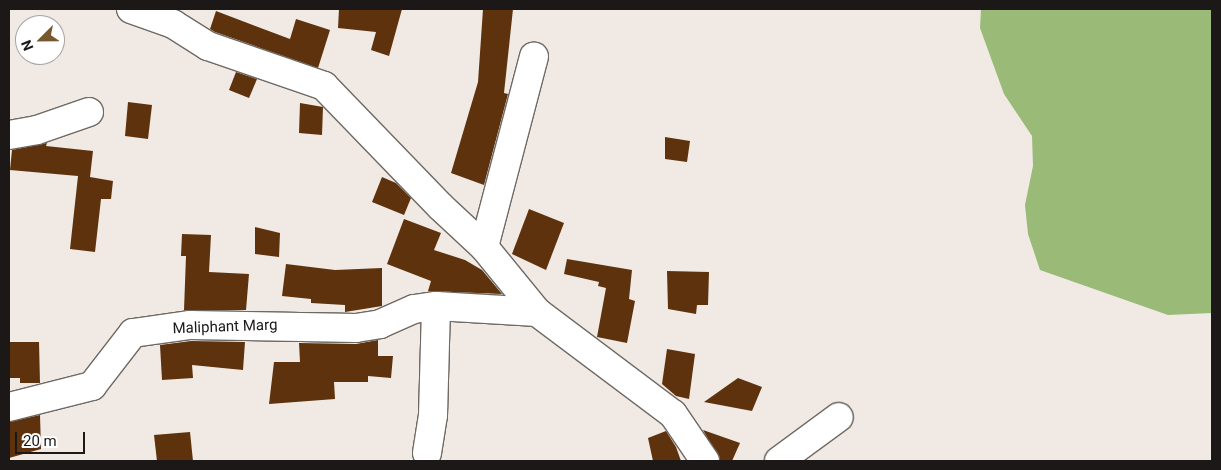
<!DOCTYPE html>
<style>
body{margin:0}
#map{position:relative;width:1221px;height:470px;overflow:hidden;background:#f0e9e4;font-family:Roboto,sans-serif}
div>[style]{position:absolute}
[style*='--x']{left:calc(var(--x)*1px);top:calc(var(--y)*1px);width:calc(var(--w)*1px);rotate:calc(var(--a)*1deg)}
.forest>*{inset:0;background:#9b7}
.building>*{inset:0;background:#5d320c}
.roads{filter:drop-shadow(1px 0 #6f6964) drop-shadow(-1px 0 #6f6964) drop-shadow(0 1px #6f6964) drop-shadow(0 -1px #6f6964)}
.minor>*{height:28px;margin:-14px;padding:0 14px;transform-origin:14px;border-radius:14px;background:#fff}
span{translate:-50% -50%;white-space:nowrap;text-align:center;line-height:1.15;-webkit-text-stroke:5px #fff;paint-order:stroke}
.street-label{font-size:15px;color:#1b1817}
.frame{position:absolute;inset:0;border:10px solid #1b1817;pointer-events:none}
.north{position:absolute;left:15px;top:15px;width:50px;height:50px;box-sizing:border-box;background:#fff;border:1px solid #a4a3a2;border-radius:50%;rotate:247deg;font-size:14px;font-weight:700;line-height:20px;text-align:center;color:#1b1817}
.north::after{content:'';display:block;margin:auto;width:18px;height:22px;background:#76582c;clip-path:polygon(50% 0,100% 100%,50% 72%,0 100%)}
.scale{position:absolute;left:15px;top:432px;width:70px;height:22px;box-sizing:border-box;border:2px solid #1b1817;border-top:0;padding-left:6px;font-size:15px;line-height:18px;white-space:nowrap;color:#1b1817;-webkit-text-stroke:4px #fff;paint-order:stroke}
</style>
<div id="map">
<div class="forest">
<i style="clip-path:polygon(981px 9px,1212px 9px,1212px 313px,1168px 315px,1040px 270px,1028px 234px,1025px 205px,1033px 166px,1032px 136px,1004px 94px,980px 28px)"></i>
</div>
<div class="building">
<i style="clip-path:polygon(339px 9px,402px 9px,389px 56px,371px 50px,376px 32px,338px 28px)"></i>
<i style="clip-path:polygon(483px 9px,513px 9px,504px 93px,508px 94px,484px 185px,451px 173px,478px 82px)"></i>
<i style="clip-path:polygon(216px 11px,290px 39px,296px 19px,330px 30px,318px 68px,215px 32px,210px 29px)"></i>
<i style="clip-path:polygon(236px 72px,257px 79px,249px 98px,229px 90px)"></i>
<i style="clip-path:polygon(128px 102px,152px 105px,148px 139px,125px 136px)"></i>
<i style="clip-path:polygon(300px 103px,323px 107px,322px 135px,299px 133px)"></i>
<i style="clip-path:polygon(665px 137px,690px 141px,687px 162px,665px 159px)"></i>
<i style="clip-path:polygon(47px 143px,46px 146px,93px 151px,90px 177px,113px 181px,111px 199px,101px 199px,95px 252px,70px 249px,78px 176px,10px 170px,12px 150px)"></i>
<i style="clip-path:polygon(382px 177px,396px 183px,411px 198px,404px 215px,372px 202px)"></i>
<i style="clip-path:polygon(529px 209px,564px 223px,546px 270px,512px 254px)"></i>
<i style="clip-path:polygon(404px 219px,441px 233px,434px 250px,465px 260px,482px 270px,502px 294px,428px 291px,431px 281px,387px 264px)"></i>
<i style="clip-path:polygon(255px 227px,280px 233px,279px 257px,255px 254px)"></i>
<i style="clip-path:polygon(182px 234px,211px 235px,209px 272px,249px 274px,246px 310px,184px 310px,186px 256px,181px 256px)"></i>
<i style="clip-path:polygon(567px 259px,632px 270px,629px 299px,635px 301px,627px 343px,597px 337px,606px 288px,598px 286px,599px 282px,564px 274px)"></i>
<i style="clip-path:polygon(286px 264px,335px 270px,382px 268px,382px 306px,345px 312px,345px 305px,311px 303px,311px 299px,282px 296px)"></i>
<i style="clip-path:polygon(667px 271px,709px 272px,708px 305px,697px 305px,696px 314px,668px 309px)"></i>
<i style="clip-path:polygon(378px 340px,378px 356px,393px 356px,391px 378px,368px 376px,368px 382px,334px 382px,335px 399px,269px 404px,274px 362px,300px 362px,299px 343px,356px 344px)"></i>
<i style="clip-path:polygon(191px 341px,245px 342px,243px 370px,192px 365px,193px 378px,162px 380px,160px 345px)"></i>
<i style="clip-path:polygon(9px 342px,39px 342px,40px 383px,20px 383px,20px 378px,9px 378px)"></i>
<i style="clip-path:polygon(667px 349px,695px 354px,689px 399px,676px 396px,662px 384px)"></i>
<i style="clip-path:polygon(738px 378px,762px 387px,752px 411px,704px 402px)"></i>
<i style="clip-path:polygon(40px 415px,41px 449px,9px 458px,9px 422px)"></i>
<i style="clip-path:polygon(703px 430px,740px 443px,732px 461px,720px 461px)"></i>
<i style="clip-path:polygon(666px 431px,676px 447px,681px 461px,653px 461px,648px 438px)"></i>
<i style="clip-path:polygon(190px 432px,193px 461px,157px 461px,154px 435px)"></i>
</div>
<div class="roads">
<div class="minor">
<i style="--x:131;--y:9;--w:45;--a:19.7"></i>
<i style="--x:173;--y:24;--w:41;--a:32.2"></i>
<i style="--x:208;--y:46;--w:123;--a:19"></i>
<i style="--x:324;--y:86;--w:168;--a:46"></i>
<i style="--x:441;--y:207;--w:59;--a:42.9"></i>
<i style="--x:484;--y:247;--w:84;--a:50.8"></i>
<i style="--x:537;--y:312;--w:170;--a:36.9"></i>
<i style="--x:673;--y:414;--w:57;--a:55.8"></i>
<i style="--x:9;--y:135;--w:28;--a:-10"></i>
<i style="--x:37;--y:130;--w:55;--a:-19.1"></i>
<i style="--x:484;--y:247;--w:197;--a:-75.3"></i>
<i style="--x:9;--y:407;--w:86;--a:-14.2"></i>
<i style="--x:92;--y:386;--w:67;--a:-52.3"></i>
<i style="--x:133;--y:333;--w:58;--a:-8"></i>
<i style="--x:190;--y:325;--w:166;--a:1"></i>
<i style="--x:356;--y:328;--w:24;--a:-9"></i>
<i style="--x:380;--y:324;--w:37;--a:-24"></i>
<i style="--x:414;--y:309;--w:22;--a:-8"></i>
<i style="--x:436;--y:306;--w:101;--a:3.4"></i>
<i style="--x:427;--y:453;--w:38;--a:-81"></i>
<i style="--x:433;--y:415;--w:109;--a:-88.4"></i>
<i style="--x:779;--y:461;--w:74;--a:-36.3"></i>
</div>
</div>
<div class="street-label">
<span style="left:225px;top:327px;rotate:-2deg">Maliphant Marg</span>
</div>
<div class="frame"></div>
<div class="north">N</div>
<div class="scale">20 m</div>
</div>
